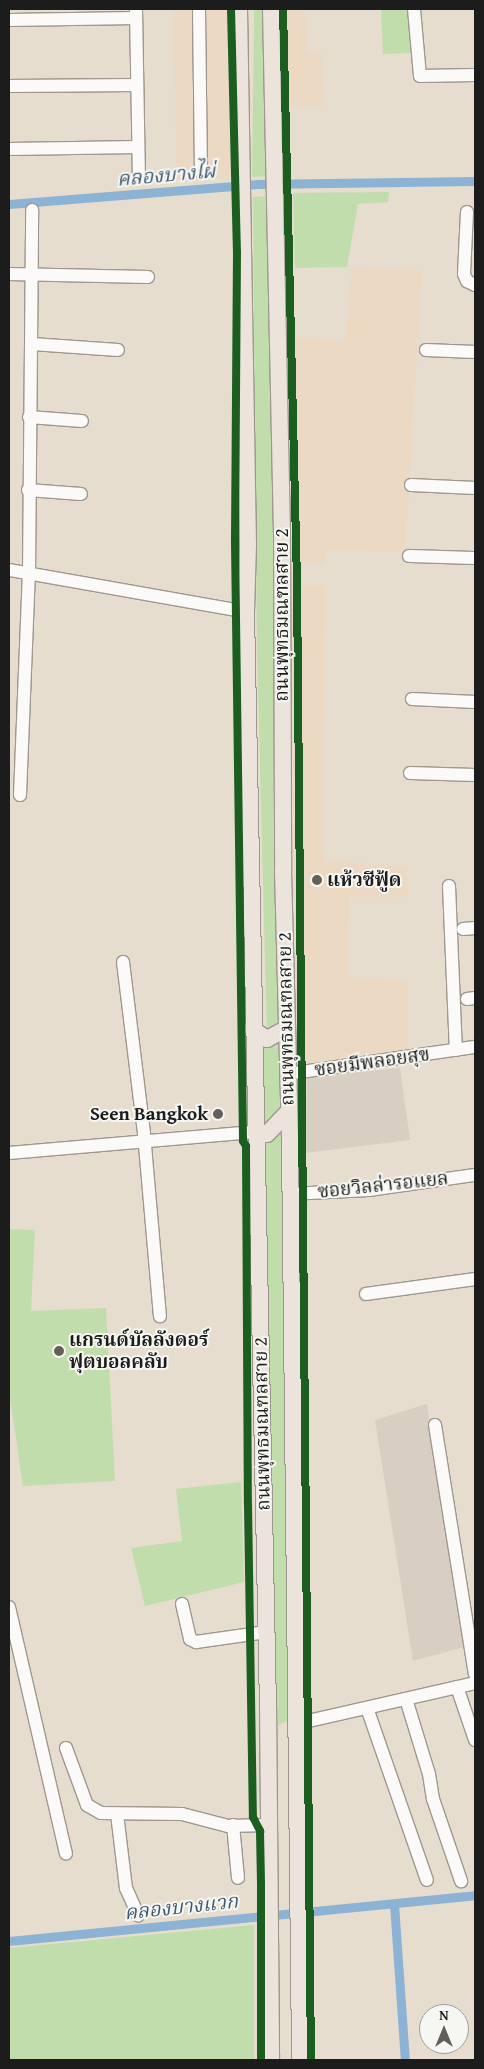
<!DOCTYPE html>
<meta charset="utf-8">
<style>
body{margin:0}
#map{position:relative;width:484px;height:2069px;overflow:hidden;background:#e6ddce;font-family:"Gentium Book Plus","Noto Serif Thai",serif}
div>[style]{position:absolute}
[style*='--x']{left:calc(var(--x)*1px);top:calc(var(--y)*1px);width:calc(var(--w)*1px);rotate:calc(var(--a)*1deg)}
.built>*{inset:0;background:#ecd9c4}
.industrial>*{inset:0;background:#d9cec2}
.green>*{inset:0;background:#c1ddac}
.canal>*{height:9px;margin:-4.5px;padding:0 4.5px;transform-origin:4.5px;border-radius:4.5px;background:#8cb3d4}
.roads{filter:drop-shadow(1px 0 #9d988f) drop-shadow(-1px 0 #9d988f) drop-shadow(0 1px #9d988f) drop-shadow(0 -1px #9d988f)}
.minor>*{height:12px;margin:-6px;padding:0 6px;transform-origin:6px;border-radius:6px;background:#fbfaf8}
.major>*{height:16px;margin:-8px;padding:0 8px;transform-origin:8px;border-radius:8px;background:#ece4dc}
.cycleway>*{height:8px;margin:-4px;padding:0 4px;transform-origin:4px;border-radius:4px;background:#1b5e20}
.dots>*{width:14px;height:14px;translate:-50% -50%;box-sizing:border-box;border:2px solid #f6f6f2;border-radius:50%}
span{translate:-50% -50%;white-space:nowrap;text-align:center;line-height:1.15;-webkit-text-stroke:4px #f6f6f2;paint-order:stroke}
.street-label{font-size:19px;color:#1c1c1c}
.poi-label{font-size:19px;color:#1c1c1c;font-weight:700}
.left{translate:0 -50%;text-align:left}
.right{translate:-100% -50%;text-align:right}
.water-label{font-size:20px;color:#3d5870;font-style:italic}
.frame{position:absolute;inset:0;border:10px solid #1c1c1c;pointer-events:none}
.north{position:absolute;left:419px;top:2004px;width:50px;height:50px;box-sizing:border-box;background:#f6f6f2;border:1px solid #9f9f9c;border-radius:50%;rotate:0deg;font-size:14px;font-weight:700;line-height:20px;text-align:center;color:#1c1c1c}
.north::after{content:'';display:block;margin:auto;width:18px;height:22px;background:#63605a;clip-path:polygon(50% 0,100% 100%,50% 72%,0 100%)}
</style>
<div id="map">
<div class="built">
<i style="clip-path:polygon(173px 9px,228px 9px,231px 177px,177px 180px)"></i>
<i style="clip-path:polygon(285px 9px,305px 9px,307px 52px,321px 53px,324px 106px,286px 106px)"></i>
<i style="clip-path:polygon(352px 266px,422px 271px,405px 552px,326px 549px,325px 564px,300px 563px,296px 337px,345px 341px)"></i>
<i style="clip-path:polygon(325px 585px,324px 861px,407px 866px,407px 897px,350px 897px,347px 977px,407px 981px,407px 1054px,298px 1066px,293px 586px)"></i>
</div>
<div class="industrial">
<i style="clip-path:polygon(400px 1068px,410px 1140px,305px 1153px,307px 1077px)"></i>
<i style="clip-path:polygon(427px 1404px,464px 1647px,413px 1661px,375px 1420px)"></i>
</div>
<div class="green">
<i style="clip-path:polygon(254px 9px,262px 9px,269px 176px,252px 177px)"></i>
<i style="clip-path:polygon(381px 9px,410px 9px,413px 53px,383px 54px)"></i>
<i style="clip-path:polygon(389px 192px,388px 202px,358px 204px,347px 267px,295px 268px,293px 193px)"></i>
<i style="clip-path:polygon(269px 196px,277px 692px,278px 1025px,267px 1035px,257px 652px,253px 197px)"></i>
<i style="clip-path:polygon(279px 1043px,280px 1118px,266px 1128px,262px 1121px,261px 1047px)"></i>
<i style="clip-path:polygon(283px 1131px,290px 1720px,273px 1727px,264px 1143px)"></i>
<i style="clip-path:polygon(9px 1229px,35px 1230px,31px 1311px,106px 1308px,115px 1481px,23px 1486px,9px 1391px)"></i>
<i style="clip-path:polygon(241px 1482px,244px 1582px,145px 1606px,131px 1548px,182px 1541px,176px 1489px)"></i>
<i style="clip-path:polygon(254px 1925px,254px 2060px,9px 2060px,9px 1948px)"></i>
</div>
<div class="canal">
<i style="--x:9;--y:204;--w:249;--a:-4.6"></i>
<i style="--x:257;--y:184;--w:218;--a:-0.8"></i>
<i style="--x:394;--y:1904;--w:156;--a:86"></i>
<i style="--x:9;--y:1941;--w:468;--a:-5.6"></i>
</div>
<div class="roads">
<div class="minor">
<i style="--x:136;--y:9;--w:164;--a:89"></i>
<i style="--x:199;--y:9;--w:163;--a:89.3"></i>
<i style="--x:414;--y:9;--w:67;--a:84.9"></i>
<i style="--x:420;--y:76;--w:55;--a:-1"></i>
<i style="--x:9;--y:20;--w:127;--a:-0.9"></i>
<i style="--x:9;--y:86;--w:128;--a:-0.4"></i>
<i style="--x:9;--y:149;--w:129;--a:-0.9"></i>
<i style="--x:467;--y:212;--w:62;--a:92.8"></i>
<i style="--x:464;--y:274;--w:8;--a:67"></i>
<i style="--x:467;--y:281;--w:9;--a:27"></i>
<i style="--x:9;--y:274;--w:139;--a:1.2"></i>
<i style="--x:32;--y:344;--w:86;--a:4"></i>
<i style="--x:426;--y:350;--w:49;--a:2.3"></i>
<i style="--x:29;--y:417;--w:53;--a:4.3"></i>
<i style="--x:411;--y:485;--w:64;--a:2.7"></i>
<i style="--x:28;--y:490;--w:53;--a:4.3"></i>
<i style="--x:409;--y:556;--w:66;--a:1.7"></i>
<i style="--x:9;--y:570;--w:241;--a:10"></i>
<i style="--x:412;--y:699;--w:63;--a:2.7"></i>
<i style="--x:410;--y:773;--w:65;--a:1.8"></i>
<i style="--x:20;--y:795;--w:221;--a:-87.7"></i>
<i style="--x:29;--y:574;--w:364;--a:-89.5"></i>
<i style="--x:449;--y:886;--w:164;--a:87.6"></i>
<i style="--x:463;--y:929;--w:12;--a:-5"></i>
<i style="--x:123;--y:962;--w:173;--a:83"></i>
<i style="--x:144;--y:1134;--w:183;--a:85"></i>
<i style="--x:467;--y:999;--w:8;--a:-7"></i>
<i style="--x:287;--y:1074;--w:190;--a:-8.2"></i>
<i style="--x:9;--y:1153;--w:248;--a:-4.9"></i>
<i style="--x:290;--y:1194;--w:79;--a:-2.9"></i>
<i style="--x:369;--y:1190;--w:107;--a:-8.1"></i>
<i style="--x:366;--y:1294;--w:110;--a:-7.8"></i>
<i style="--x:435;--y:1425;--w:252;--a:80.9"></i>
<i style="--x:182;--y:1604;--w:36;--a:77"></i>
<i style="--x:190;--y:1639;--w:7;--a:27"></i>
<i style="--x:196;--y:1642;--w:71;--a:-8.1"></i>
<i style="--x:9;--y:1607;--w:253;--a:77"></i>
<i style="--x:457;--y:1687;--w:56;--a:71.2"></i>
<i style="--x:406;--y:1699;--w:78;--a:73"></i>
<i style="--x:429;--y:1774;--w:25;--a:81"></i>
<i style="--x:433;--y:1799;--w:87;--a:71.1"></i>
<i style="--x:367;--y:1708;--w:182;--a:70.8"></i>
<i style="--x:295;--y:1724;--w:185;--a:-12.8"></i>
<i style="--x:66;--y:1748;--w:61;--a:69.8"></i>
<i style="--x:87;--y:1805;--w:16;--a:30"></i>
<i style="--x:101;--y:1813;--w:81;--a:0.7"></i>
<i style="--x:182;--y:1814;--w:48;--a:14.6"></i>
<i style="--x:228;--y:1826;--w:40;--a:-1.4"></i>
<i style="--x:117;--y:1814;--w:75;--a:83.1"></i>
<i style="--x:126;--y:1888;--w:30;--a:66"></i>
<i style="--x:233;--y:1825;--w:53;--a:84.6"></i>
</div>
<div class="major">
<i style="--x:239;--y:9;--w:535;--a:89.04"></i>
<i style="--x:248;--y:544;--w:68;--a:91.7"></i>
<i style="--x:246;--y:612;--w:1092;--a:88.85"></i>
<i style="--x:268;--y:1704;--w:356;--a:89.5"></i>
<i style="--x:271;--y:9;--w:523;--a:88.8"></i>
<i style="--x:282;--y:532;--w:339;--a:89.8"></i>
<i style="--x:283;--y:871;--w:273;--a:88.5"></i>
<i style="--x:290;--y:1144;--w:916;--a:89.37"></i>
<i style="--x:252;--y:1029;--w:18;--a:34"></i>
<i style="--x:267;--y:1039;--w:21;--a:-28"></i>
<i style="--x:256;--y:1132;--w:11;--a:10"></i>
<i style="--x:267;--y:1134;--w:30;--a:-46"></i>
</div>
</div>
<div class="cycleway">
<i style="--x:231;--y:9;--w:243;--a:88.6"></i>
<i style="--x:237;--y:252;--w:292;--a:90.4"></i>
<i style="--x:235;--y:544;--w:597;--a:89.23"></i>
<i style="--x:243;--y:1141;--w:6;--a:59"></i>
<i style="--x:246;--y:1146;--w:359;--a:89.7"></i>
<i style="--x:248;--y:1505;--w:312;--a:89.1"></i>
<i style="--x:253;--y:1817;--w:16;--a:63"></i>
<i style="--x:260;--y:1831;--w:53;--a:88.9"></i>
<i style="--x:261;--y:1884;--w:176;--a:90"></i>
<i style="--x:283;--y:9;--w:573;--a:88.6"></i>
<i style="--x:297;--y:582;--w:1478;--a:89.46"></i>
</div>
<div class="dots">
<i style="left:317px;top:880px;background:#63605a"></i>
<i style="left:218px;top:1114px;background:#63605a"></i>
<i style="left:59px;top:1351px;background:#63605a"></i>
</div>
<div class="street-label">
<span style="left:282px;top:615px;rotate:-90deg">ถนนพุทธมณฑลสาย 2</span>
<span style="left:286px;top:1019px;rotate:-91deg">ถนนพุทธมณฑลสาย 2</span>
<span style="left:372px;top:1062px;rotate:-8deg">ซอยมีพลอยสุข</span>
<span style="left:383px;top:1185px;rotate:-6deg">ซอยวิลล่ารอแยล</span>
<span style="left:262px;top:1424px;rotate:-91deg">ถนนพุทธมณฑลสาย 2</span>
</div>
<div class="poi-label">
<span class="left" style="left:327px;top:880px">แห้วซีฟู้ด</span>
<span class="right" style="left:208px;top:1114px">Seen Bangkok</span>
<span class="left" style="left:69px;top:1351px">แกรนด์บัลลังดอร์<br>ฟุตบอลคลับ</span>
</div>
<div class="water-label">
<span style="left:166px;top:174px;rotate:-5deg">คลองบางไผ่</span>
<span style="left:181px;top:1906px;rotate:-6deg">คลองบางแวก</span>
</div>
<div class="frame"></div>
<div class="north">N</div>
</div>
